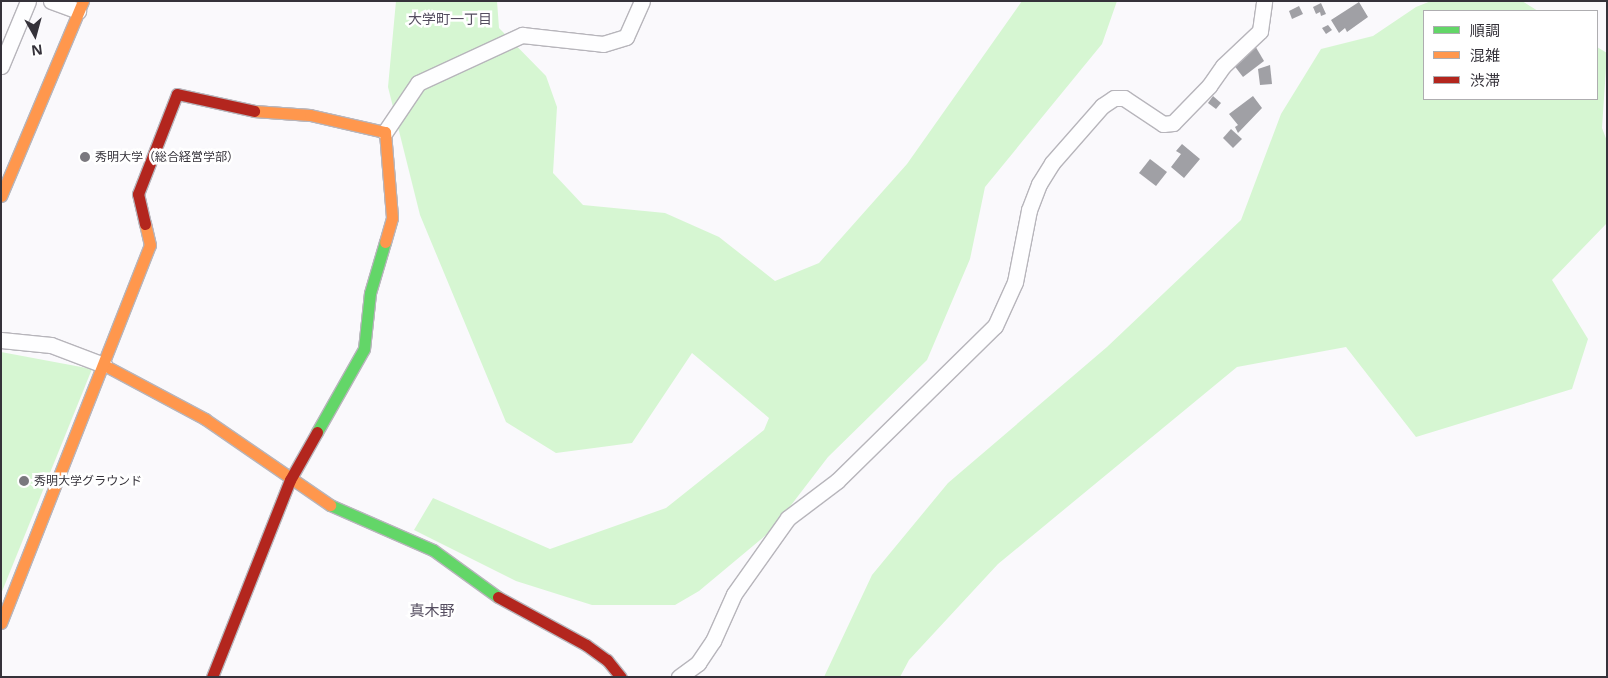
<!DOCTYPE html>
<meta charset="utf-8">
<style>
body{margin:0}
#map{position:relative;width:1608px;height:678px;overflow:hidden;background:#faf9fc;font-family:"Open Sans","Noto Sans JP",sans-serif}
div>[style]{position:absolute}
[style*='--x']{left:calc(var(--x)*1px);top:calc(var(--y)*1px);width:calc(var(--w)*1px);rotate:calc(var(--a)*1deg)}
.green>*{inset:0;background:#d6f6d2}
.building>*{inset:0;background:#a0a0a5}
.roads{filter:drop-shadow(1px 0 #b7b5bb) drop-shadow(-1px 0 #b7b5bb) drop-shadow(0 1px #b7b5bb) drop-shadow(0 -1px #b7b5bb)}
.street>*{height:15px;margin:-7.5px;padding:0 7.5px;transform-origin:7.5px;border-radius:7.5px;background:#fefeff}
.fast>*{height:11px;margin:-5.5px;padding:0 5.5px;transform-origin:5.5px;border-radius:5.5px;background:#63d668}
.slow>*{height:11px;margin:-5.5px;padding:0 5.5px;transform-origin:5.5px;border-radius:5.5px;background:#ff974d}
.jam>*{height:11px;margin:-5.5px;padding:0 5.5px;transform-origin:5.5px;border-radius:5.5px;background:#b3261e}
.dots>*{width:14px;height:14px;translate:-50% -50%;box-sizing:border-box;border:2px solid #fff;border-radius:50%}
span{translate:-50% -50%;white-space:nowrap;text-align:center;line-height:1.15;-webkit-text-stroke:5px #fff;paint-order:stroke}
.poi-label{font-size:12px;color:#35323a}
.left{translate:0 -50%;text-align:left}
.neighbourhood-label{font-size:14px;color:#554e60}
.quarter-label{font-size:15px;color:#554e60}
.frame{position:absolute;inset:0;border:2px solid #35323a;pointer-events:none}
.legend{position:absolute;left:1423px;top:10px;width:175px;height:90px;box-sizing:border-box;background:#fff;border:1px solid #aeadb0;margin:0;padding:6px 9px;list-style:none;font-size:15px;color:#35323a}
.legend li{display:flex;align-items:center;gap:10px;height:25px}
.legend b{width:25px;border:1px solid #aeadb0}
.north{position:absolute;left:10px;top:10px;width:50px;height:50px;-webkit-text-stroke:4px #fff;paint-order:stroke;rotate:173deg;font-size:14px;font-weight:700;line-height:20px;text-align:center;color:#35323a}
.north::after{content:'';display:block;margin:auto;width:18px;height:22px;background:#35323a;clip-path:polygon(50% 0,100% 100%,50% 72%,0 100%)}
</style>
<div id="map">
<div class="green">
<i style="clip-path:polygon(396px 1px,497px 1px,499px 28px,546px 76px,557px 107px,553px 173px,583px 205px,665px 213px,719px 237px,775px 281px,819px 263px,907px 164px,1022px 1px,1117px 1px,1102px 44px,985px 187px,970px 259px,927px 360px,828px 457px,772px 530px,699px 591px,675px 605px,592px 605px,516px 581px,414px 530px,433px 498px,550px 549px,666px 508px,764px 430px,769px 418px,692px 353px,632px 443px,556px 453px,506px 422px,420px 215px,388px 87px)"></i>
<i style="clip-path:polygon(1431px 1px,1522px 1px,1538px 11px,1424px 11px,1424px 99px,1597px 99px,1597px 47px,1607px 53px,1602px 128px,1607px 141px,1607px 223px,1552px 280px,1588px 339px,1572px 389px,1416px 437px,1346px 347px,1237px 367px,998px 564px,909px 660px,900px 677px,824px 677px,872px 575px,948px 483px,1107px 347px,1241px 220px,1281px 114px,1321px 49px,1373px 36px,1416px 7px)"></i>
<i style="clip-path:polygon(1px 352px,92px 369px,1px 594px)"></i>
</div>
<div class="building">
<i style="clip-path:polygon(1359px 2px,1368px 17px,1347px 32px,1345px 28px,1339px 33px,1331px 20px)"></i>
<i style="clip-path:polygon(1321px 3px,1326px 14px,1321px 16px,1320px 12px,1316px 14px,1313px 7px)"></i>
<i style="clip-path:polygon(1299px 6px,1303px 14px,1292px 19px,1289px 11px)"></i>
<i style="clip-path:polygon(1328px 25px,1332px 30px,1326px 34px,1322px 28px)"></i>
<i style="clip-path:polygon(1254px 44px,1264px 61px,1243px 77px,1233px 64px)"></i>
<i style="clip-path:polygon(1270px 65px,1272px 84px,1260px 85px,1258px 69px)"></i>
<i style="clip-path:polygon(1213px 96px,1221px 103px,1216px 109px,1208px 103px)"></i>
<i style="clip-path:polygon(1253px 96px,1262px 108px,1238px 133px,1235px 127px,1238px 125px,1229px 114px)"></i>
<i style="clip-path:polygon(1231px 129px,1242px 139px,1233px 148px,1223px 138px)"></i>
<i style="clip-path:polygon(1182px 144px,1200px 159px,1184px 178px,1171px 167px,1181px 154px,1176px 151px)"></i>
<i style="clip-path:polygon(1150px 159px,1167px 172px,1156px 186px,1139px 173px)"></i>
</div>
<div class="roads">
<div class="street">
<i style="--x:51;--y:1;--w:29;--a:20"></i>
<i style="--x:1;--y:66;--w:70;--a:-67.4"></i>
<i style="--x:385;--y:132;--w:59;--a:-56"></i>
<i style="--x:418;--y:83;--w:115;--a:-24.8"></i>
<i style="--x:522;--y:35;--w:81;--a:6.3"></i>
<i style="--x:603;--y:44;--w:24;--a:-17"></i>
<i style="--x:626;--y:37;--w:39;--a:-66"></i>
<i style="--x:1;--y:340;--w:50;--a:5.7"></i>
<i style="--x:51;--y:345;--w:57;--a:20.7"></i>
<i style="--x:679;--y:677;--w:24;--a:-36"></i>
<i style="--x:698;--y:663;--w:27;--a:-56"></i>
<i style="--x:713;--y:641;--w:51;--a:-65.9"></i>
<i style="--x:734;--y:594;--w:93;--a:-54.6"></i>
<i style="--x:788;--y:518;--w:61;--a:-37.1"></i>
<i style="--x:837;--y:481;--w:221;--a:-44.5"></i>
<i style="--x:995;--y:326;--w:48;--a:-65.6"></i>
<i style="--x:1015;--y:282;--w:73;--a:-79"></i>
<i style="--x:1029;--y:210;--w:28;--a:-69"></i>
<i style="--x:1039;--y:184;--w:25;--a:-58"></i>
<i style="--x:1052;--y:163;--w:76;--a:-48.7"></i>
<i style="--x:1102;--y:106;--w:14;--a:-34"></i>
<i style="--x:1114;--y:98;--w:10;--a:0"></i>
<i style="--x:1124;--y:98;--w:47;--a:33.7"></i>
<i style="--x:1163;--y:124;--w:10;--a:-6"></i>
<i style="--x:1173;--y:123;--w:52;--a:-45.8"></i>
<i style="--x:1209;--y:86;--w:24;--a:-55"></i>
<i style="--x:1223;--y:66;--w:51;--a:-43.4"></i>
<i style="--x:1260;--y:31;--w:30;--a:-82"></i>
</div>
<div class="fast">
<i style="--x:317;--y:432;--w:95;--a:-60.5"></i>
<i style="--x:364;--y:349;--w:56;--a:-83.9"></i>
<i style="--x:370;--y:293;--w:53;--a:-73.6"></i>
<i style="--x:330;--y:505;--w:112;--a:23.6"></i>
<i style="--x:433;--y:550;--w:80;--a:35.9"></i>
</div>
<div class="slow">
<i style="--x:254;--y:111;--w:56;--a:4.1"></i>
<i style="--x:310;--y:115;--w:77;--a:12.8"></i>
<i style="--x:385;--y:132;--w:86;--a:85.3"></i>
<i style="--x:392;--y:218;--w:25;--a:106"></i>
<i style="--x:1;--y:196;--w:212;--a:-67.2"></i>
<i style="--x:104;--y:365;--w:115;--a:28.1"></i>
<i style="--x:205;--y:419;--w:152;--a:34.5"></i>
<i style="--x:1;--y:623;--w:406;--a:-68.5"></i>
<i style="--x:150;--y:245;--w:22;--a:-103"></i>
</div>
<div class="jam">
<i style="--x:145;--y:224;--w:31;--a:-103"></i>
<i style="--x:138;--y:194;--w:107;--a:-68.7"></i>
<i style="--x:177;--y:94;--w:79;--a:12.4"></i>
<i style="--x:498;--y:597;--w:100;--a:28.6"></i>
<i style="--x:586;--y:645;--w:26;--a:36"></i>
<i style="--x:607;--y:660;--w:22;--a:51"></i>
<i style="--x:212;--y:677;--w:212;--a:-68.4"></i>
<i style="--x:290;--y:480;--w:55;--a:-60.6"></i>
</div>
</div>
<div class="dots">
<i style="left:85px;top:157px;background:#7a787e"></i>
<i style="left:24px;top:481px;background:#7a787e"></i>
</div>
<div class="poi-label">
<span class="left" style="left:95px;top:157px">秀明大学（総合経営学部）</span>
<span class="left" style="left:34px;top:481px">秀明大学グラウンド</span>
</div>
<div class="neighbourhood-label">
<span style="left:450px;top:19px">大学町一丁目</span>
</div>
<div class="quarter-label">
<span style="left:432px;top:611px">真木野</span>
</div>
<div class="frame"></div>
<ul class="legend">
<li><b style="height:6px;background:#63d668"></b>順調</li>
<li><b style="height:6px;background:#ff974d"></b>混雑</li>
<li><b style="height:6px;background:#b3261e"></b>渋滞</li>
</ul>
<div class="north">N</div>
</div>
